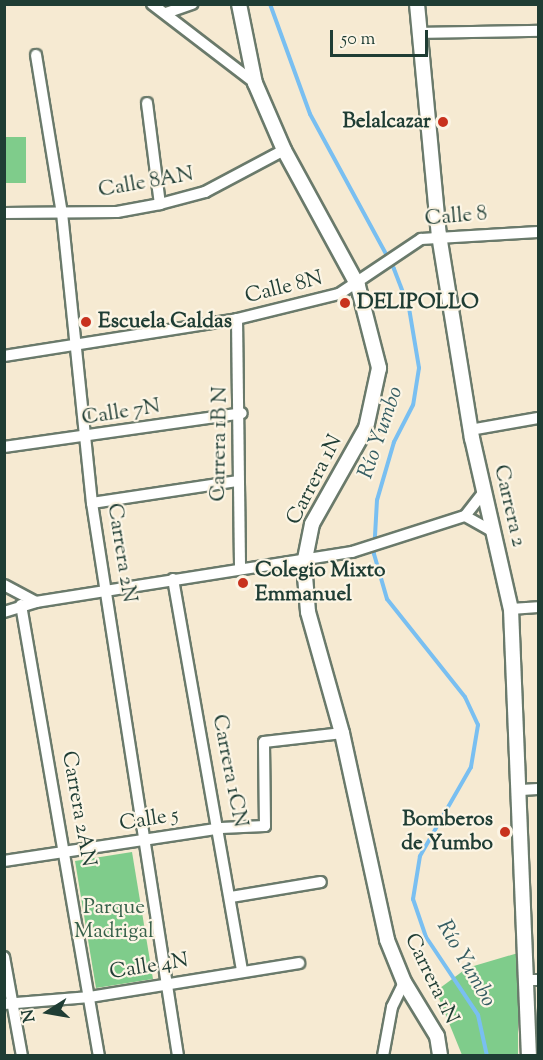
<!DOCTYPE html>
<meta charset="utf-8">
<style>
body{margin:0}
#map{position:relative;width:543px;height:1060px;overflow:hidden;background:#f6ead2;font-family:"Sorts Mill Goudy",serif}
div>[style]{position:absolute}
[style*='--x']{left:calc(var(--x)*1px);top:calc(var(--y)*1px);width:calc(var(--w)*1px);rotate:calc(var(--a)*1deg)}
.green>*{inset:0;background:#7fcc8b}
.stream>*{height:4px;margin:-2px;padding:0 2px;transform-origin:2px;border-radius:2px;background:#79bff1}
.roads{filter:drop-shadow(2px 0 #6a7a6b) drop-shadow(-2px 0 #6a7a6b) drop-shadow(0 2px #6a7a6b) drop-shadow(0 -2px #6a7a6b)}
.minor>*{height:10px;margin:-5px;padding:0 5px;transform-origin:5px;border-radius:5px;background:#fff}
.tertiary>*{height:14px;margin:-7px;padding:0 7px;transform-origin:7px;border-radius:7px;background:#fff}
.dots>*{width:16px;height:16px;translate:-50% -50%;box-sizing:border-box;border:3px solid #fcf5e5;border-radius:50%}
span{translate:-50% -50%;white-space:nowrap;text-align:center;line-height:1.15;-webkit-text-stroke:4.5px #fcf5e5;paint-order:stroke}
.poi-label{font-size:21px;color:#1f3d34;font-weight:700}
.right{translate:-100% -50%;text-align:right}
.left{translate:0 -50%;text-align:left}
.street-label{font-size:21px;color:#1f3d34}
.park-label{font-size:21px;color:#37614a}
.water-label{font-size:22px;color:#365e63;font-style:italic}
.frame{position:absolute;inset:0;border:6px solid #1f3d34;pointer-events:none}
.north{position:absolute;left:18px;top:982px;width:60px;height:60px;-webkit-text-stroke:4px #fcf5e5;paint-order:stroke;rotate:259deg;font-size:16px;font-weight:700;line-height:24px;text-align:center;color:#1f3d34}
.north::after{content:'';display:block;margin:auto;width:21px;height:27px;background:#1f3d34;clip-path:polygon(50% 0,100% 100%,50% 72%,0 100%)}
.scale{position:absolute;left:330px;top:30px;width:98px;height:27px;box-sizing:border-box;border:3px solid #1f3d34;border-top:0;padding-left:8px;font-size:18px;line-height:21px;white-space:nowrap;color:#1f3d34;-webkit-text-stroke:4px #fcf5e5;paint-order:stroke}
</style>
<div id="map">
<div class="green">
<i style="clip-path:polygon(4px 137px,26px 137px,26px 183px,5px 183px)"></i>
<i style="clip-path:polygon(132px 852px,153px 979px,96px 988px,75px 861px)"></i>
<i style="clip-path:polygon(518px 953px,518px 1055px,462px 1055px,436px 991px,467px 968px)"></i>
</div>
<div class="stream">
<i style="--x:270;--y:4;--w:117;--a:70"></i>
<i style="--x:310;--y:114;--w:176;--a:61.5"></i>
<i style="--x:394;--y:269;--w:42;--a:69"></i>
<i style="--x:409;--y:308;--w:61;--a:80.5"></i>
<i style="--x:419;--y:368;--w:37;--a:99"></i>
<i style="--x:413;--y:405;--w:42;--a:117.2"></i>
<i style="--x:394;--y:442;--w:60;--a:106.3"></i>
<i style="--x:377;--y:500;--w:54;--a:93.2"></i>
<i style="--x:374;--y:554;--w:47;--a:73.9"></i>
<i style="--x:387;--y:599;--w:125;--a:51.5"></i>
<i style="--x:465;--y:697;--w:31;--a:65"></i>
<i style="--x:478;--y:725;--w:43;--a:99.5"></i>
<i style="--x:471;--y:767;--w:103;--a:119.8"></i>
<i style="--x:420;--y:856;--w:44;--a:99.2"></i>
<i style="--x:413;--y:899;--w:40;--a:71.1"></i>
<i style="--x:426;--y:937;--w:94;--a:56.3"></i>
<i style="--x:478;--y:1015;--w:42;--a:77.6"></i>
</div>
<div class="roads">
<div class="minor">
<i style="--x:152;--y:4;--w:130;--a:37.5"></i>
<i style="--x:166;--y:13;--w:28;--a:-19"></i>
<i style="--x:420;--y:33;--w:118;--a:-1"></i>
<i style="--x:36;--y:55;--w:160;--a:80.7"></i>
<i style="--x:62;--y:213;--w:292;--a:84.1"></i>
<i style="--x:92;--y:503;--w:560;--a:81.16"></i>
<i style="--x:147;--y:103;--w:102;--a:82.7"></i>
<i style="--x:4;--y:213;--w:113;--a:-0.5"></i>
<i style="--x:117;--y:212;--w:44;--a:-10.5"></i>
<i style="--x:160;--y:204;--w:47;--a:-14.9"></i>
<i style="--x:205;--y:192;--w:89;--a:-28"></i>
<i style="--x:237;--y:319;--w:249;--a:89.3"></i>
<i style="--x:4;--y:356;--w:236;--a:-9"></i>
<i style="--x:237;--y:319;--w:105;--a:-13.8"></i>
<i style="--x:339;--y:294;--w:99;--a:-33.9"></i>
<i style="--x:421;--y:239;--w:117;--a:-3.4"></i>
<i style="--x:470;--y:430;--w:69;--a:-10"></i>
<i style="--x:4;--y:447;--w:240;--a:-8.1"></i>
<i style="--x:92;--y:503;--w:148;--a:-8.6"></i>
<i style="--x:465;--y:516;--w:31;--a:29"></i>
<i style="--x:173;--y:579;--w:398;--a:80"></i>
<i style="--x:4;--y:585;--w:36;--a:28"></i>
<i style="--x:21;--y:605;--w:458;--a:80.2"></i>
<i style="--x:511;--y:609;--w:27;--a:-4"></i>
<i style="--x:4;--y:612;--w:34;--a:-17"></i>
<i style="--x:36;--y:602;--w:320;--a:-9"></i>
<i style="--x:352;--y:552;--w:119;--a:-17.7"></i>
<i style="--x:465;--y:516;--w:31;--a:-52"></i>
<i style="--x:521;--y:790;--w:17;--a:-3"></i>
<i style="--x:4;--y:861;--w:219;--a:-8.6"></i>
<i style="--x:221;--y:828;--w:44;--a:-2.6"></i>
<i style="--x:265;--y:826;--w:84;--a:-90.7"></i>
<i style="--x:264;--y:742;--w:79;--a:-6.6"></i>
<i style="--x:231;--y:897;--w:91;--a:-9.5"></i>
<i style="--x:4;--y:957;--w:101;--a:79.7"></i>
<i style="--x:528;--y:980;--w:10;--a:0"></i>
<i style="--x:4;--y:1004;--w:86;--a:-4.7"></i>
<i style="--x:90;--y:997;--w:212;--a:-9.2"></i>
<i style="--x:383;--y:1056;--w:50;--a:-79.6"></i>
<i style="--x:392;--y:1007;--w:28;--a:-64"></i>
</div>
<div class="tertiary">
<i style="--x:239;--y:4;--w:81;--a:78.6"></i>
<i style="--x:255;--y:83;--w:73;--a:66.6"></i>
<i style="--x:284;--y:150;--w:155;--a:61.4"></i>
<i style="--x:358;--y:286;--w:85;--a:75.6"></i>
<i style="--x:379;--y:368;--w:61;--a:102.2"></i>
<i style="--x:366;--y:428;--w:110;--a:119.4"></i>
<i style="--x:312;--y:524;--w:41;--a:101.3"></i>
<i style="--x:304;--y:564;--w:48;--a:85.2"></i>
<i style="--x:308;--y:612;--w:126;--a:74.3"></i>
<i style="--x:342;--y:733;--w:212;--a:77.7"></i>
<i style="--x:387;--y:940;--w:45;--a:68"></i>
<i style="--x:404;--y:982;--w:63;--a:58.6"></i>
<i style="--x:437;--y:1036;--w:20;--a:81"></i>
<i style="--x:417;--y:4;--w:232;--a:84.6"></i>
<i style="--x:439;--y:235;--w:206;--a:80.8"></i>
<i style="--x:472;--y:438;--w:175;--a:77.2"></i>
<i style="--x:511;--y:609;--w:447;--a:87.7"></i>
</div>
</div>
<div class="dots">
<i style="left:443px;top:122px;background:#c8321e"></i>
<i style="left:345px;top:303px;background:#c8321e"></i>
<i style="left:86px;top:322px;background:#c8321e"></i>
<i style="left:243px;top:583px;background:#c8321e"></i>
<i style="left:505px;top:832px;background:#c8321e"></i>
</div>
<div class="poi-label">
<span class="right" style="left:431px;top:122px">Belalcazar</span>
<span class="left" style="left:357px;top:303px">DELIPOLLO</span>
<span class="left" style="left:98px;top:322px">Escuela Caldas</span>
<span class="left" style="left:255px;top:583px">Colegio Mixto<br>Emmanuel</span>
<span class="right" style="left:493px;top:832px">Bomberos<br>de Yumbo</span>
</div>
<div class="street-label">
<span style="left:146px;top:183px;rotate:-10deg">Calle 8AN</span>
<span style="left:456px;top:217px;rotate:-5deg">Calle 8</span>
<span style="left:284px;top:288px;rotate:-14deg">Calle 8N</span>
<span style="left:121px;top:413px;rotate:-9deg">Calle 7N</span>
<span style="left:220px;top:444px;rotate:-89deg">Carrera 1B N</span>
<span style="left:315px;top:480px;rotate:-63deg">Carrera 1N</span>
<span style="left:509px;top:506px;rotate:77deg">Carrera 2</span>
<span style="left:121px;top:553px;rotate:81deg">Carrera 2N</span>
<span style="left:229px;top:771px;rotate:79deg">Carrera 1CN</span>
<span style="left:78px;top:809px;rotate:80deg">Carrera 2AN</span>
<span style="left:149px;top:820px;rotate:-9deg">Calle 5</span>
<span style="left:149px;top:967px;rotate:-9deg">Calle 4N</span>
<span style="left:431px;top:979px;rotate:64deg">Carrera 1N</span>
</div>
<div class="park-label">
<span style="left:114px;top:920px">Parque<br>Madrigal</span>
</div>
<div class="water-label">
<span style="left:382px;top:433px;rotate:-71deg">Río Yumbo</span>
<span style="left:465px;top:964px;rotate:60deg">Río Yumbo</span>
</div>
<div class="frame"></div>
<div class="north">N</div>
<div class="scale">50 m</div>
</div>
